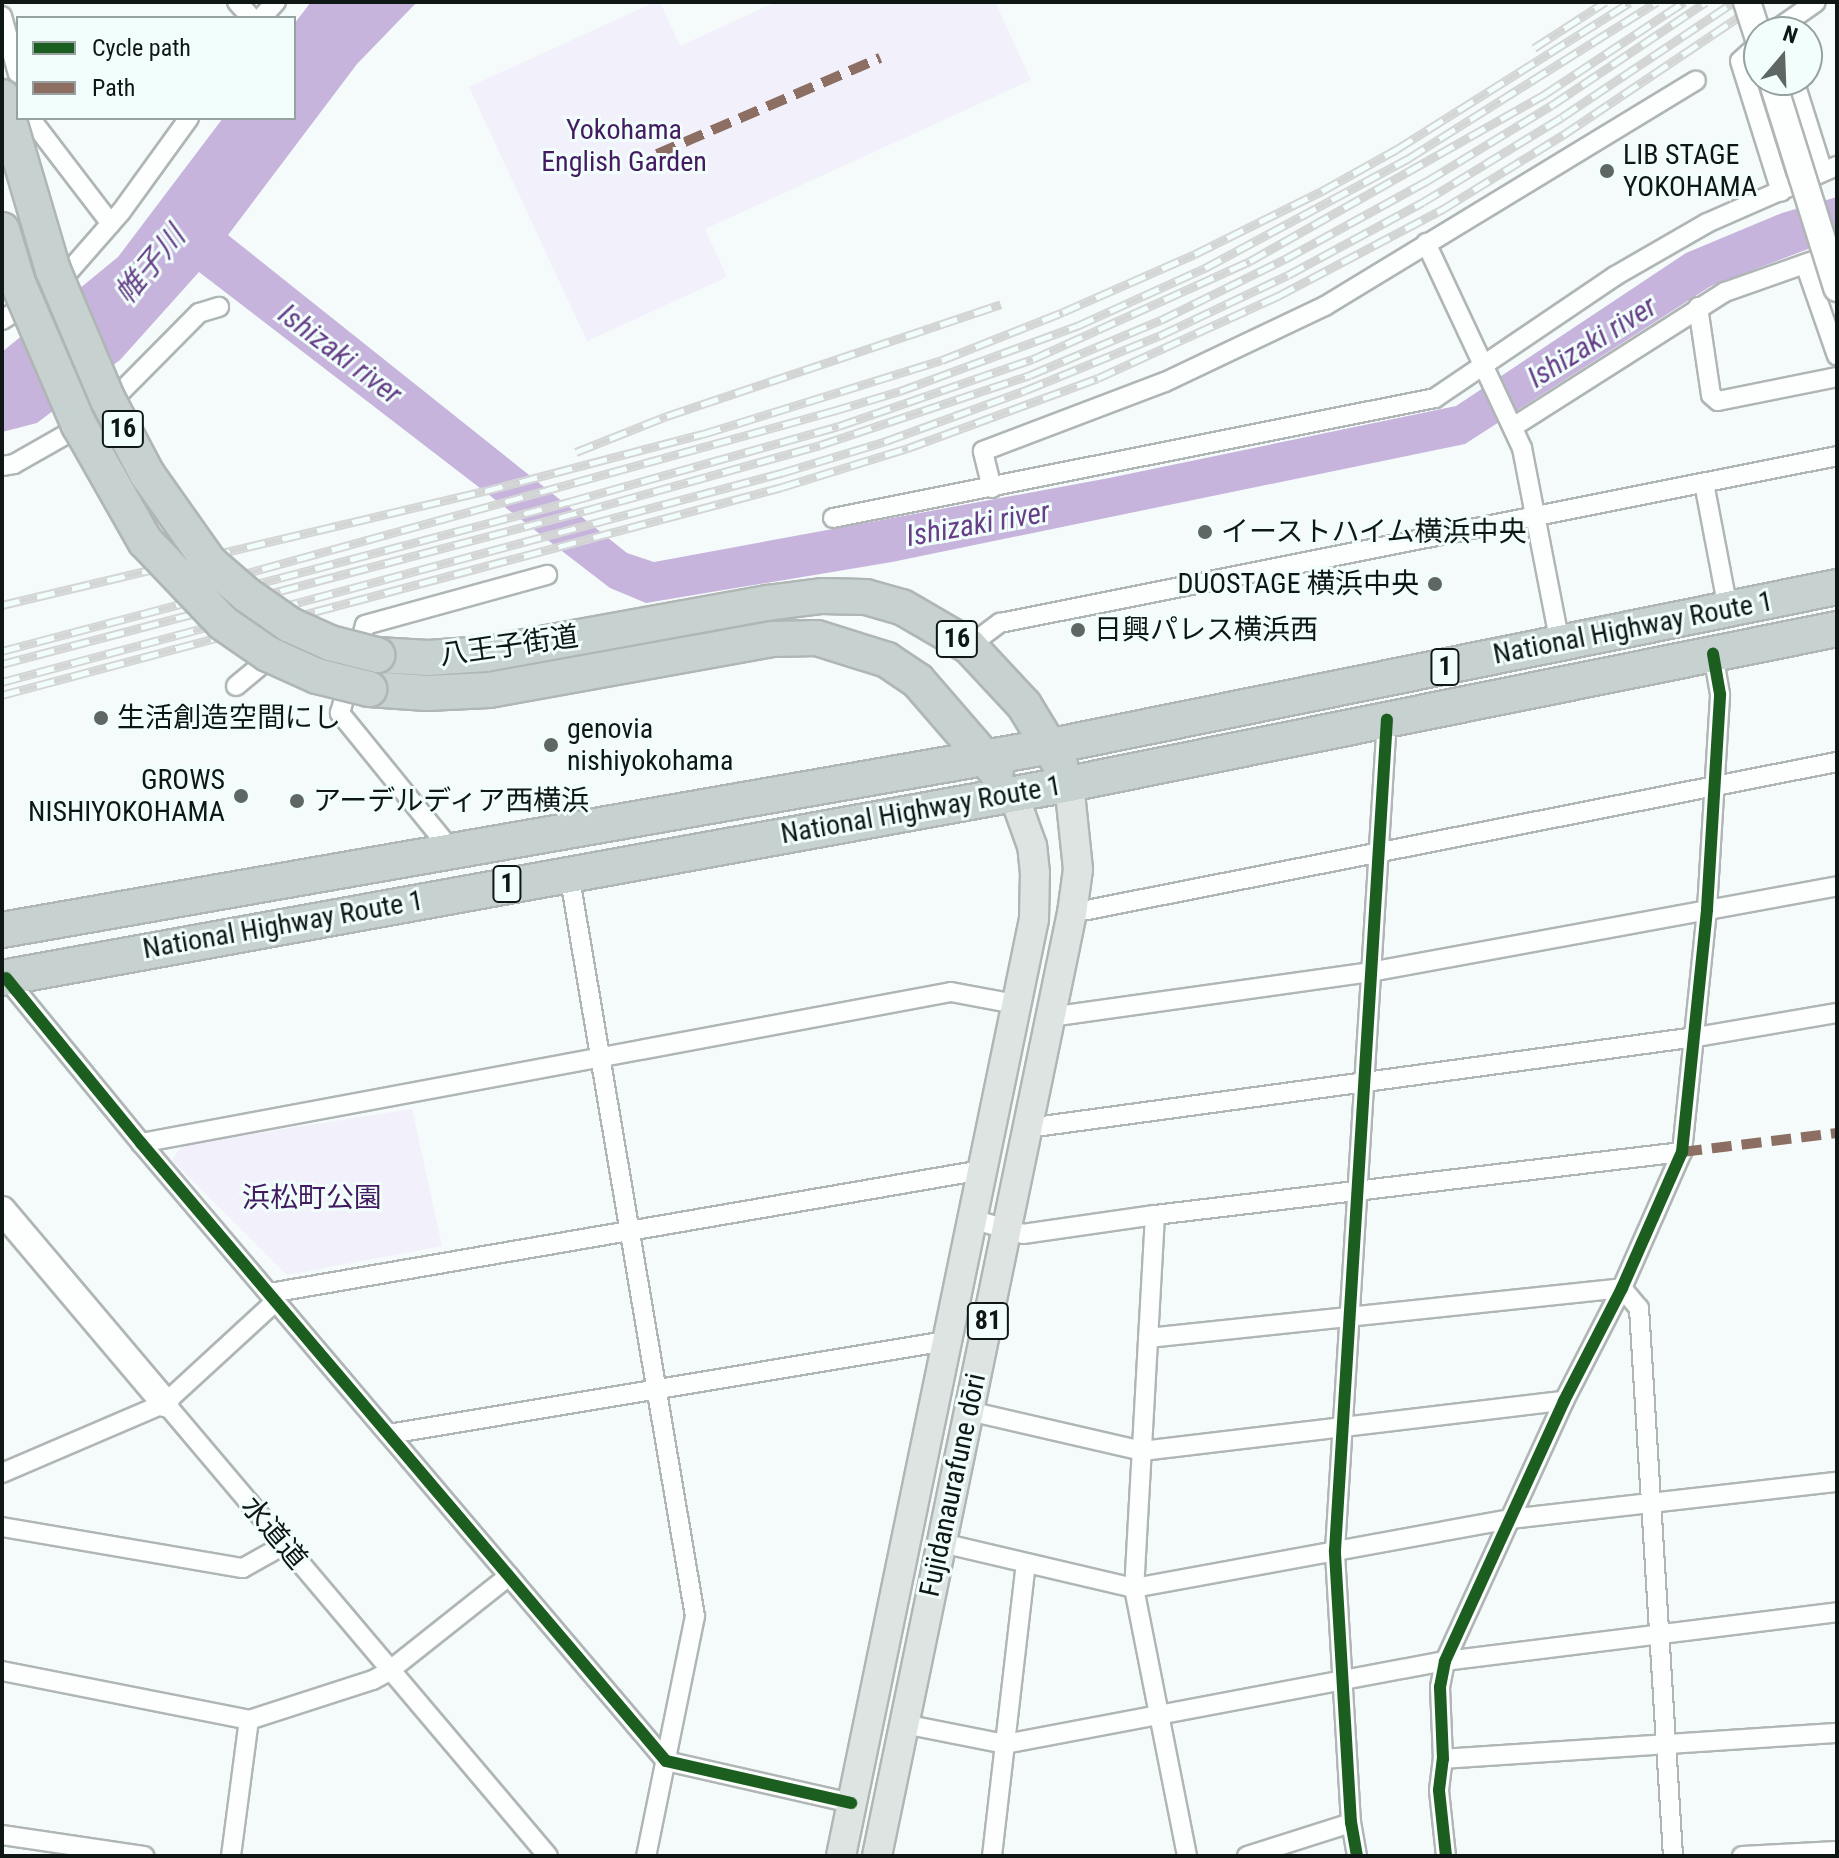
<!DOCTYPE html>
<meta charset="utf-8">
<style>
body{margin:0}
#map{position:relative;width:1839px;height:1858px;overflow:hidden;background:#f4fbfa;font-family:"Roboto Condensed","Noto Sans JP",sans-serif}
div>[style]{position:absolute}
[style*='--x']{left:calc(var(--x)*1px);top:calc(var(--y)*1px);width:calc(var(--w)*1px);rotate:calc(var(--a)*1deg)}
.green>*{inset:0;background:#f2f0fa}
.water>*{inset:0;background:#c7b4dd}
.roads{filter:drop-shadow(2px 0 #afb6b5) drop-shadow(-2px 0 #afb6b5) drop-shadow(0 2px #afb6b5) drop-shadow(0 -2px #afb6b5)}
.street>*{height:18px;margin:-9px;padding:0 9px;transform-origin:9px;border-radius:9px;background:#fdfefe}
.secondary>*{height:26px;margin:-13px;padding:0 13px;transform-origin:13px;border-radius:13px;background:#fdfefe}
.primary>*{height:28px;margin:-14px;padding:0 14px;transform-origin:14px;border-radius:14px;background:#dde4e2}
.highway>*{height:34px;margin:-17px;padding:0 17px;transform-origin:17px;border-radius:17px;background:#c6d1d0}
.rail>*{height:9px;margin-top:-4.5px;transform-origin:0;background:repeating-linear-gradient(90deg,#f1fefc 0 18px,#d4d6d6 0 36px);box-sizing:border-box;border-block:2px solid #d4d6d6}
.bridges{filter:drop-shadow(2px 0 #afb6b5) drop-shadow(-2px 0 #afb6b5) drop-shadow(0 2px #afb6b5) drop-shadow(0 -2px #afb6b5)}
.secondary-bridge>*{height:26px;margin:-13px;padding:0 13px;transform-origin:13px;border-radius:13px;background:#fdfefe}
.highway-bridge>*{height:34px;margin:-17px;padding:0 17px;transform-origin:17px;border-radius:17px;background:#c6d1d0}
.quiet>*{height:10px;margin-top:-5px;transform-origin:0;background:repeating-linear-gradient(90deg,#8d6e63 0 20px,transparent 0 30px)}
.cycleway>*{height:12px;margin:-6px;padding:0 6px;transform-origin:6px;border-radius:6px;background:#1b5e20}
.dots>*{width:22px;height:22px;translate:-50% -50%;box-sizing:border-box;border:4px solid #f1fefc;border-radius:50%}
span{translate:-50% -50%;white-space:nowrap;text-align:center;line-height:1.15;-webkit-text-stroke:6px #f1fefc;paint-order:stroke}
.shield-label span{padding:2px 6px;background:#f1fefc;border:2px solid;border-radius:6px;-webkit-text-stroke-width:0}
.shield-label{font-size:26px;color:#0f1715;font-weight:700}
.park-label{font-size:28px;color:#441b61}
.poi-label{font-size:28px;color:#0f1715}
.left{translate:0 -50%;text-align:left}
.right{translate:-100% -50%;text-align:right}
.street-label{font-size:28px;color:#0f1715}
.water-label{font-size:30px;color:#673f87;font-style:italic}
.frame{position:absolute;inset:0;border:4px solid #0f1715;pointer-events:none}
.legend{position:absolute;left:16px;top:16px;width:280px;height:104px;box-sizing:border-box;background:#f1fefc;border:2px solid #97a2a0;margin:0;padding:10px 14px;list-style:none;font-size:24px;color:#0f1715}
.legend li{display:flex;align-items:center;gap:16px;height:40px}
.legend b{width:40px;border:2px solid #97a2a0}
.north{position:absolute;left:1743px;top:16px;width:80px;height:80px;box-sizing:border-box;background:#f1fefc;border:2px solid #97a2a0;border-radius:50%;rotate:19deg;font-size:22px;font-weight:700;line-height:32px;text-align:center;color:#0f1715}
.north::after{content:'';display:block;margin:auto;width:28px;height:36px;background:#5f6765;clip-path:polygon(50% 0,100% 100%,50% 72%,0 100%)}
</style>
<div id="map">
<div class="green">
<i style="clip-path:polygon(655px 2px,660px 2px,680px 46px,776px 2px,995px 2px,1031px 80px,705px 229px,727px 277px,587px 341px,469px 87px)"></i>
<i style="clip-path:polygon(412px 1109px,442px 1246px,287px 1275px,172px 1160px,182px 1145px)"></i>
</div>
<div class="water">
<i style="clip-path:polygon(311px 2px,417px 2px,357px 64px,228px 235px,627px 553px,654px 562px,1109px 478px,1456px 406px,1686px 253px,1782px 213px,1837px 197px,1837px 238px,1711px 286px,1465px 444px,892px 562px,646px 603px,610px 588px,199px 272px,120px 360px,37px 423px,2px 432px,2px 352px,118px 257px,223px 118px,294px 118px,294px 24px)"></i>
</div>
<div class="roads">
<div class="street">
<i style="--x:237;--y:2;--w:22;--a:47"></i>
<i style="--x:2;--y:16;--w:60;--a:74.6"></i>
<i style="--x:261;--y:18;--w:22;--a:-47"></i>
<i style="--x:1773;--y:32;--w:52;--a:-34.9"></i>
<i style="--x:1759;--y:44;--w:25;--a:138"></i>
<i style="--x:1740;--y:61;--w:137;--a:72.6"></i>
<i style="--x:1794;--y:80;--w:96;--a:72.5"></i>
<i style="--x:30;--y:118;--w:133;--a:52.6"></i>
<i style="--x:1426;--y:243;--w:226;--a:64.9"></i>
<i style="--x:1522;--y:448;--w:199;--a:79"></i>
<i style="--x:1805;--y:264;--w:97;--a:70.8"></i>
<i style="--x:57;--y:285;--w:97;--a:-48.8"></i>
<i style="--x:121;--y:212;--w:116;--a:-54.1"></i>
<i style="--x:1698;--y:307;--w:89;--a:81.6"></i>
<i style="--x:1711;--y:395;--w:9;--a:41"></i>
<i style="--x:1718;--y:401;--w:121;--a:-11.4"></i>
<i style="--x:2;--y:320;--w:36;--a:-32"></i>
<i style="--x:1513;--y:427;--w:251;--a:-32.5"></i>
<i style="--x:1725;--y:292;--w:118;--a:-19.4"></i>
<i style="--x:2;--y:466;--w:12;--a:-9"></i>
<i style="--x:14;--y:464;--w:93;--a:-29.6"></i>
<i style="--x:95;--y:418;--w:148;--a:-45.3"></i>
<i style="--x:199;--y:313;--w:21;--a:-17"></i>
<i style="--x:1704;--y:483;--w:128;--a:79.2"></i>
<i style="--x:992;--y:488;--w:38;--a:-104"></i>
<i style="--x:983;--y:451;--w:195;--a:-20.8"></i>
<i style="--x:1165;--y:382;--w:177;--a:-25.4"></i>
<i style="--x:1325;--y:306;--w:434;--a:-31.3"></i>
<i style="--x:833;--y:518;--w:614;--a:-11.27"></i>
<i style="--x:1435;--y:398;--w:217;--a:-34.1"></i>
<i style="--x:1615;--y:276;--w:106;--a:-29.9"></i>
<i style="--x:1707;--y:223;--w:142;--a:-23.7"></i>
<i style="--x:969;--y:646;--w:39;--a:-37"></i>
<i style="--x:1000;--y:623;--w:853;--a:-11.28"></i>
<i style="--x:236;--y:686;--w:53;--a:-39.7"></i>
<i style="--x:452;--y:851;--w:178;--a:-129.1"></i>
<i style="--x:340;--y:713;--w:91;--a:-74.1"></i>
<i style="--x:365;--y:625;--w:189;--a:-15.4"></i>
<i style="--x:569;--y:873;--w:754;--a:80.38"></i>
<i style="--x:695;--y:1616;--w:245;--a:101.5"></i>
<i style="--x:1072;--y:913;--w:780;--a:-11.17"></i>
<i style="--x:6;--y:978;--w:213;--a:50.7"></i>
<i style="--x:141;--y:1143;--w:811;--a:49.65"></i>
<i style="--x:666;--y:1761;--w:190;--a:12.8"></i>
<i style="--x:1050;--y:1017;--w:323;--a:-8"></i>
<i style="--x:1370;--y:972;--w:475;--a:-10.4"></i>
<i style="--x:1028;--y:1128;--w:674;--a:-7.76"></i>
<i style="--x:1696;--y:1037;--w:143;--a:-9.7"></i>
<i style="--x:141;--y:1143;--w:824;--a:-10.56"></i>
<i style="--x:951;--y:992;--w:66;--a:10.5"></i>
<i style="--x:1155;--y:1215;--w:374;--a:93.2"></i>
<i style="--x:1134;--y:1588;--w:273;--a:78.8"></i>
<i style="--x:972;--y:1219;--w:53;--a:16.4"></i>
<i style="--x:1023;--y:1234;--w:133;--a:-8.2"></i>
<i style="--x:1155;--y:1215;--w:531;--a:-6.82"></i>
<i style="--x:270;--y:1293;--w:723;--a:-9.8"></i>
<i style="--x:1148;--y:1338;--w:477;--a:-6"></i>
<i style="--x:1622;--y:1288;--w:26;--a:50"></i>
<i style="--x:1639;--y:1308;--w:549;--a:86.45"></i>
<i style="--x:165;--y:1403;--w:593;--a:49.79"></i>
<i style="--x:969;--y:1411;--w:178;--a:13"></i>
<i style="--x:1142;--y:1451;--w:425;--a:-6.8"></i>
<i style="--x:389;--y:1434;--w:565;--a:-9.48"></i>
<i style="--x:2;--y:1473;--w:177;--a:-23.2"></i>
<i style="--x:165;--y:1403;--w:151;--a:-42.6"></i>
<i style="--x:2;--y:1527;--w:244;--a:9.7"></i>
<i style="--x:243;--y:1568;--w:47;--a:-29.3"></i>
<i style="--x:942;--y:1543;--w:197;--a:13.2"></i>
<i style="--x:1134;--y:1588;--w:382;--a:-10.4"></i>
<i style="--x:1510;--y:1519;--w:329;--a:-6.5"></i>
<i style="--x:2;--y:1671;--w:252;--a:11.2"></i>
<i style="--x:249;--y:1720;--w:130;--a:-17.9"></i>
<i style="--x:373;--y:1680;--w:18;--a:-29"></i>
<i style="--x:389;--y:1671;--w:153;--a:-38.4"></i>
<i style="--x:904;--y:1724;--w:103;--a:11.2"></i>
<i style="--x:1005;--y:1744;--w:448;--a:-10.7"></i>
<i style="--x:1445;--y:1661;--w:395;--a:-7.1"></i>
<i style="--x:1443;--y:1759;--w:395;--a:-3.8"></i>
<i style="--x:2;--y:1835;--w:144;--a:8.4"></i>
<i style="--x:231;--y:1856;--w:137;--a:-82.5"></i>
<i style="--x:992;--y:1856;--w:295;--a:-83.4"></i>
<i style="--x:1247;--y:1856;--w:109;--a:-17.6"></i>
<i style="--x:1357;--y:1856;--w:34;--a:-100"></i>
<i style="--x:1351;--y:1823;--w:273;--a:-93.4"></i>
<i style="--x:1335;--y:1550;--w:832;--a:-86.42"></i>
<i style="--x:1446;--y:1856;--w:66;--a:-96.1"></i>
<i style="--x:1439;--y:1790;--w:31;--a:-83"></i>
<i style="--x:1443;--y:1759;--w:72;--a:-92.4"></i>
<i style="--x:1440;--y:1687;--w:26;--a:-79"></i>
<i style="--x:1445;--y:1661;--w:286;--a:-65.4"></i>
<i style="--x:1564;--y:1401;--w:127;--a:-62.8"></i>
<i style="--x:1622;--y:1288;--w:149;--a:-66.2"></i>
<i style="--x:1682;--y:1152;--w:244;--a:-84.1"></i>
<i style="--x:1707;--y:909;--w:215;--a:-86.5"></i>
<i style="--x:1720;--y:694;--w:41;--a:-99.9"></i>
<i style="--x:1742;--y:1856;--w:95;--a:-3"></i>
</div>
<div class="secondary">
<i style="--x:2;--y:1210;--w:253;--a:49.8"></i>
</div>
<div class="primary">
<i style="--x:841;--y:1856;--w:957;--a:-78.36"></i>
<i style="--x:1034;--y:919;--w:46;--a:-88.8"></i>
<i style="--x:1035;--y:873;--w:27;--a:-96"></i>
<i style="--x:1032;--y:846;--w:56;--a:-109.7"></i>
<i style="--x:877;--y:1856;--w:963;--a:-78.32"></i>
<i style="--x:1072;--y:913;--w:44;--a:-82.2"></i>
<i style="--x:1078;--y:869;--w:85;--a:-96"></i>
</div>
<div class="highway">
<i style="--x:377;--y:655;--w:51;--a:3.4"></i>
<i style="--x:428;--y:658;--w:58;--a:-3.9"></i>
<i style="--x:486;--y:654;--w:286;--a:-10.3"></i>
<i style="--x:767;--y:603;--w:55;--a:-7.3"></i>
<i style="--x:822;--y:596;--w:44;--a:1.3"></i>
<i style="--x:866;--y:597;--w:37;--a:16"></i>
<i style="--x:902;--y:607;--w:78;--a:30.2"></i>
<i style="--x:969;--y:646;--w:81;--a:47"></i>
<i style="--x:1024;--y:705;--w:69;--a:58.6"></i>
<i style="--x:369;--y:689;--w:58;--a:3.9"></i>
<i style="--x:427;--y:693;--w:62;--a:-2.8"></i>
<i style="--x:489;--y:690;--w:288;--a:-10.2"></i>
<i style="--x:772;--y:639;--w:45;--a:-1.3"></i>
<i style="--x:817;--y:638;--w:73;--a:17.4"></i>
<i style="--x:887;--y:660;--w:37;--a:34"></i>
<i style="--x:918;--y:681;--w:119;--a:49.1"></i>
<i style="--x:2;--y:930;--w:1066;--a:-9.94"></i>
<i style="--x:1052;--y:746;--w:801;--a:-11.45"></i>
<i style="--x:2;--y:978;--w:1084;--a:-10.3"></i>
<i style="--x:1069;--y:784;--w:783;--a:-11.41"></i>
</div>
</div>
<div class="rail">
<i style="--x:1534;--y:48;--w:85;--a:-32.9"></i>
<i style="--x:576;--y:452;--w:98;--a:-21.6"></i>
<i style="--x:667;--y:416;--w:352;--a:-18.5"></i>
<i style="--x:193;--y:588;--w:664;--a:-15.46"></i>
<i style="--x:833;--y:411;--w:70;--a:-16.6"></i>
<i style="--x:900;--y:391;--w:189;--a:-20.2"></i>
<i style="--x:1077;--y:326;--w:141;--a:-24.4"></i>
<i style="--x:1205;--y:268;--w:232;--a:-28.3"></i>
<i style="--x:1409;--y:158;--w:293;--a:-32.2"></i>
<i style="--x:2;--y:605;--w:496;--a:-13.3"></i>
<i style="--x:485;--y:491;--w:225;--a:-14.7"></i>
<i style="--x:703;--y:434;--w:250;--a:-17.2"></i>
<i style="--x:942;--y:360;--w:130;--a:-21.6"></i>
<i style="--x:1063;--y:312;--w:144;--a:-23.7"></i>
<i style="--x:1195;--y:254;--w:142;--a:-26.4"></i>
<i style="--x:1322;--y:191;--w:86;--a:-29.2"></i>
<i style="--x:1397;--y:149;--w:275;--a:-32.2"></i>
<i style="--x:2;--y:651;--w:589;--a:-14.74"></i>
<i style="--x:572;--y:501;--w:277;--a:-15.7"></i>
<i style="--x:839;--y:426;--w:205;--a:-19.1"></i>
<i style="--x:1033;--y:359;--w:238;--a:-24.3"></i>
<i style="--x:1250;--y:261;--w:339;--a:-29.5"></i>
<i style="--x:1545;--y:94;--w:167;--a:-33.5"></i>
<i style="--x:2;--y:664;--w:602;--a:-14.73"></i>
<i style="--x:584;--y:511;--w:245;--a:-15.6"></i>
<i style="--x:820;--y:445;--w:221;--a:-18.4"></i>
<i style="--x:1030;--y:375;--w:142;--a:-22.8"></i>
<i style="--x:1161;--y:320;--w:138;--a:-26.2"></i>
<i style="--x:1285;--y:259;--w:162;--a:-28.8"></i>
<i style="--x:1427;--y:181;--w:146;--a:-31.3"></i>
<i style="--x:1552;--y:105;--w:185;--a:-33.8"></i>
<i style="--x:2;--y:682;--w:807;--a:-15.02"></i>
<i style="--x:781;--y:473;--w:110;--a:-16.9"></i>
<i style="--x:886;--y:441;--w:149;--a:-20"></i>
<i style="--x:1026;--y:390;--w:146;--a:-22.2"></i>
<i style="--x:1161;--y:335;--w:140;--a:-25.3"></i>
<i style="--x:1288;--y:275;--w:153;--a:-28.4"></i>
<i style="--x:1423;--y:202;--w:163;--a:-31.4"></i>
<i style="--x:1562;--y:117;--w:207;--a:-33.8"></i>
<i style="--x:2;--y:695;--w:807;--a:-14.93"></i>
<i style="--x:782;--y:487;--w:132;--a:-17.2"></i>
<i style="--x:908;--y:448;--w:202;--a:-20.2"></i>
<i style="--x:1098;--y:378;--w:198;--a:-24.5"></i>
<i style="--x:1278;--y:296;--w:187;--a:-27.8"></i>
<i style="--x:1443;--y:209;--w:141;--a:-31.7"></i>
<i style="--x:1563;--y:135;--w:239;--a:-33.9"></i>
</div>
<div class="bridges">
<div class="secondary-bridge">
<i style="--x:1747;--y:2;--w:40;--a:72"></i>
<i style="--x:1772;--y:80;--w:218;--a:72.6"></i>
</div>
<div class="highway-bridge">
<i style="--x:2;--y:97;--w:180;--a:73.6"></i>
<i style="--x:53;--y:270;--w:141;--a:67.1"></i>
<i style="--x:108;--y:400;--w:84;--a:62.2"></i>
<i style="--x:147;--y:474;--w:108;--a:54.8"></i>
<i style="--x:209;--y:562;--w:50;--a:41"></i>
<i style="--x:247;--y:595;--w:52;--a:34.9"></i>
<i style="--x:290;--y:625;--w:44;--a:24.2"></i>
<i style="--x:330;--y:643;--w:49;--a:14.3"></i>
<i style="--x:2;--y:230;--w:55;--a:73.2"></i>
<i style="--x:18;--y:283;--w:155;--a:66.8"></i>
<i style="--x:79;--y:425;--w:133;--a:60.4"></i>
<i style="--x:145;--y:541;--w:113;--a:46.4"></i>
<i style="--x:223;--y:623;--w:55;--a:34.6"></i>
<i style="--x:268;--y:654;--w:54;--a:24.2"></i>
<i style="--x:317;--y:676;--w:54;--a:14"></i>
</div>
</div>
<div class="quiet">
<i style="--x:657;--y:154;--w:243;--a:-23.3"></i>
<i style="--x:1682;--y:1152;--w:156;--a:-7"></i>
</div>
<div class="cycleway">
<i style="--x:6;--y:978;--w:213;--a:50.7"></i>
<i style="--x:141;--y:1143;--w:811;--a:49.65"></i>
<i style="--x:666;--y:1761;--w:190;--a:12.8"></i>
<i style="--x:1357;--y:1856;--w:34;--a:-100"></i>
<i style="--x:1351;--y:1823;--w:273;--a:-93.4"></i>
<i style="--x:1335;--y:1550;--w:832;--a:-86.42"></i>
<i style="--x:1446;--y:1856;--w:66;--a:-96.1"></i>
<i style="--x:1439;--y:1790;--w:31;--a:-83"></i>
<i style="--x:1443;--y:1759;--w:72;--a:-92.4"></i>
<i style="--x:1440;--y:1687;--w:26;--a:-79"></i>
<i style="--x:1445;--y:1661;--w:286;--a:-65.4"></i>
<i style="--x:1564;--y:1401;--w:127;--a:-62.8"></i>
<i style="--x:1622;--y:1288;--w:149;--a:-66.2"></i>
<i style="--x:1682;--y:1152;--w:244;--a:-84.1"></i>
<i style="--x:1707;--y:909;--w:215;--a:-86.5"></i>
<i style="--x:1720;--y:694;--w:41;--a:-99.9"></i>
</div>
<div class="dots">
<i style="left:1607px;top:171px;background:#5f6765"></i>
<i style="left:1205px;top:532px;background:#5f6765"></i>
<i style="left:1435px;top:584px;background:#5f6765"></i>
<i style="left:1078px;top:630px;background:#5f6765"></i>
<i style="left:101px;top:718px;background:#5f6765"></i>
<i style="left:551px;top:745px;background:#5f6765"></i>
<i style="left:241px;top:796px;background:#5f6765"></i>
<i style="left:297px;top:801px;background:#5f6765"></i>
</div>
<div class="shield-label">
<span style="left:123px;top:429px">16</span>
<span style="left:957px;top:639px">16</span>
<span style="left:1445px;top:667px">1</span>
<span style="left:507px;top:884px">1</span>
<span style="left:988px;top:1321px">81</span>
</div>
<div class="park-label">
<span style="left:624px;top:146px">Yokohama<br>English Garden</span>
<span style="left:312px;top:1198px">浜松町公園</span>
</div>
<div class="poi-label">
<span class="left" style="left:1623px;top:171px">LIB STAGE<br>YOKOHAMA</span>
<span class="left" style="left:1221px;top:532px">イーストハイム横浜中央</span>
<span class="right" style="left:1419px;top:584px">DUOSTAGE 横浜中央</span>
<span class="left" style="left:1094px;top:630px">日興パレス横浜西</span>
<span class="left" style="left:117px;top:718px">生活創造空間にし</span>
<span class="left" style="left:567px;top:745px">genovia<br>nishiyokohama</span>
<span class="right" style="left:225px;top:796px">GROWS<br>NISHIYOKOHAMA</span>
<span class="left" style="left:313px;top:801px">アーデルディア西横浜</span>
</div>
<div class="street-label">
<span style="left:1633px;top:628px;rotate:-11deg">National Highway Route 1</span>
<span style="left:509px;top:646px;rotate:-8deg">八王子街道</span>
<span style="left:921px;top:810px;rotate:-10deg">National Highway Route 1</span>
<span style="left:283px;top:925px;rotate:-10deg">National Highway Route 1</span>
<span style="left:953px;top:1485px;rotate:-78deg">Fujidanaurafune dōri</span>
<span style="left:274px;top:1533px;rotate:50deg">水道道</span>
</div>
<div class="water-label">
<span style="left:150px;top:265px;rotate:-50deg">帷子川</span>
<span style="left:1592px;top:342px;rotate:-32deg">Ishizaki river</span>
<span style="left:340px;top:354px;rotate:37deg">Ishizaki river</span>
<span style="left:978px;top:524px;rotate:-10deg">Ishizaki river</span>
</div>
<div class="frame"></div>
<ul class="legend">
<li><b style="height:10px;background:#1b5e20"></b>Cycle path</li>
<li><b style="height:10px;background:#8d6e63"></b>Path</li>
</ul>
<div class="north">N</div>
</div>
